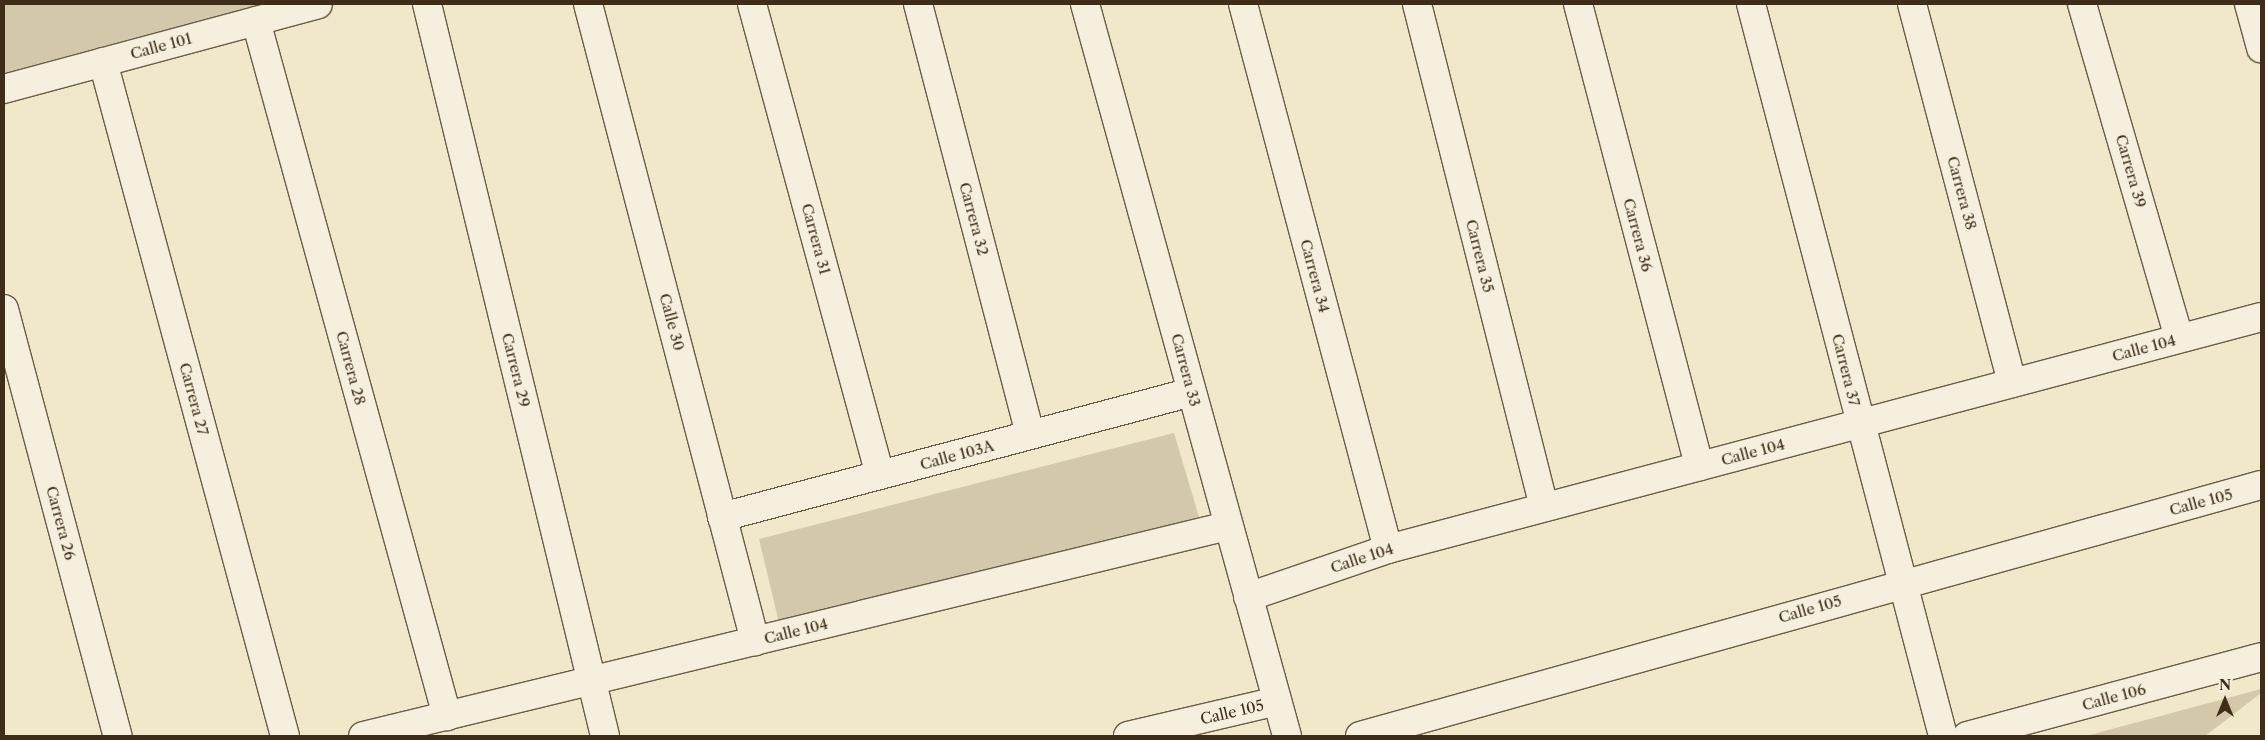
<!DOCTYPE html>
<style>
body{margin:0}
#map{position:relative;width:2265px;height:740px;overflow:hidden;background:#f1e7ca;font-family:"Libre Caslon Text",serif}
div>[style]{position:absolute}
[style*='--x']{left:calc(var(--x)*1px);top:calc(var(--y)*1px);width:calc(var(--w)*1px);rotate:calc(var(--a)*1deg)}
.green>*{inset:0;background:#d3c8ac}
.roads{filter:drop-shadow(1px 0 #6b5c45) drop-shadow(-1px 0 #6b5c45) drop-shadow(0 1px #6b5c45) drop-shadow(0 -1px #6b5c45)}
.minor>*{height:28px;margin:-14px;padding:0 14px;transform-origin:14px;border-radius:14px;background:#f6efdd}
span{translate:-50% -50%;white-space:nowrap;text-align:center;line-height:1.15;-webkit-text-stroke:4.5px #f6efdd;paint-order:stroke}
.street-label{font-size:15px;color:#3e2e19}
.frame{position:absolute;inset:0;border:5px solid #3e2e19;pointer-events:none}
.north{position:absolute;left:2200px;top:675px;width:50px;height:50px;-webkit-text-stroke:4px #f6efdd;paint-order:stroke;rotate:0deg;font-size:14px;font-weight:700;line-height:20px;text-align:center;color:#3e2e19}
.north::after{content:'';display:block;margin:auto;width:18px;height:22px;background:#3e2e19;clip-path:polygon(50% 0,100% 100%,50% 72%,0 100%)}
</style>
<div id="map">
<div class="green">
<i style="clip-path:polygon(4px 4px,262px 4px,4px 73px)"></i>
<i style="clip-path:polygon(1174px 433px,1199px 517px,780px 627px,759px 539px)"></i>
<i style="clip-path:polygon(2261px 689px,2261px 693px,2205px 736px,2086px 736px)"></i>
</div>
<div class="roads">
<div class="minor">
<i style="--x:427;--y:4;--w:753;--a:76.33"></i>
<i style="--x:588;--y:4;--w:659;--a:75.31"></i>
<i style="--x:752;--y:4;--w:488;--a:74.8"></i>
<i style="--x:918;--y:4;--w:445;--a:75.4"></i>
<i style="--x:1085;--y:4;--w:759;--a:74.57"></i>
<i style="--x:1243;--y:4;--w:564;--a:75.1"></i>
<i style="--x:1417;--y:4;--w:519;--a:75.83"></i>
<i style="--x:1578;--y:4;--w:478;--a:75.3"></i>
<i style="--x:1751;--y:4;--w:757;--a:75.3"></i>
<i style="--x:1912;--y:4;--w:392;--a:75.2"></i>
<i style="--x:2082;--y:4;--w:348;--a:73.8"></i>
<i style="--x:2249;--y:4;--w:46;--a:74.7"></i>
<i style="--x:256;--y:21;--w:721;--a:74.63"></i>
<i style="--x:103;--y:62;--w:698;--a:74.89"></i>
<i style="--x:4;--y:89;--w:325;--a:-15.1"></i>
<i style="--x:4;--y:309;--w:442;--a:75.1"></i>
<i style="--x:722;--y:517;--w:485;--a:-14.9"></i>
<i style="--x:1248;--y:597;--w:148;--a:-18.9"></i>
<i style="--x:1388;--y:549;--w:903;--a:-14.88"></i>
<i style="--x:363;--y:736;--w:890;--a:-13.65"></i>
<i style="--x:1128;--y:736;--w:153;--a:-13.2"></i>
<i style="--x:1360;--y:736;--w:935;--a:-15.57"></i>
<i style="--x:1967;--y:736;--w:304;--a:-15"></i>
</div>
</div>
<div class="street-label">
<span style="left:161px;top:46px;rotate:-15deg">Calle 101</span>
<span style="left:2131px;top:171px;rotate:74deg">Carrera 39</span>
<span style="left:1962px;top:193px;rotate:75deg">Carrera 38</span>
<span style="left:974px;top:219px;rotate:75deg">Carrera 32</span>
<span style="left:1638px;top:235px;rotate:75deg">Carrera 36</span>
<span style="left:816px;top:239px;rotate:75deg">Carrera 31</span>
<span style="left:1480px;top:256px;rotate:76deg">Carrera 35</span>
<span style="left:1315px;top:276px;rotate:75deg">Carrera 34</span>
<span style="left:672px;top:322px;rotate:75deg">Calle 30</span>
<span style="left:2144px;top:348px;rotate:-15deg">Calle 104</span>
<span style="left:351px;top:368px;rotate:75deg">Carrera 28</span>
<span style="left:516px;top:370px;rotate:76deg">Carrera 29</span>
<span style="left:1186px;top:370px;rotate:75deg">Carrera 33</span>
<span style="left:1846px;top:370px;rotate:76deg">Carrera 37</span>
<span style="left:194px;top:399px;rotate:75deg">Carrera 27</span>
<span style="left:1753px;top:452px;rotate:-15deg">Calle 104</span>
<span style="left:957px;top:455px;rotate:-15deg">Calle 103A</span>
<span style="left:2201px;top:502px;rotate:-15deg">Calle 105</span>
<span style="left:61px;top:523px;rotate:75deg">Carrera 26</span>
<span style="left:1362px;top:558px;rotate:-18deg">Calle 104</span>
<span style="left:1810px;top:609px;rotate:-16deg">Calle 105</span>
<span style="left:796px;top:631px;rotate:-14deg">Calle 104</span>
<span style="left:2114px;top:697px;rotate:-15deg">Calle 106</span>
<span style="left:1232px;top:712px;rotate:-13deg">Calle 105</span>
</div>
<div class="frame"></div>
<div class="north">N</div>
</div>
